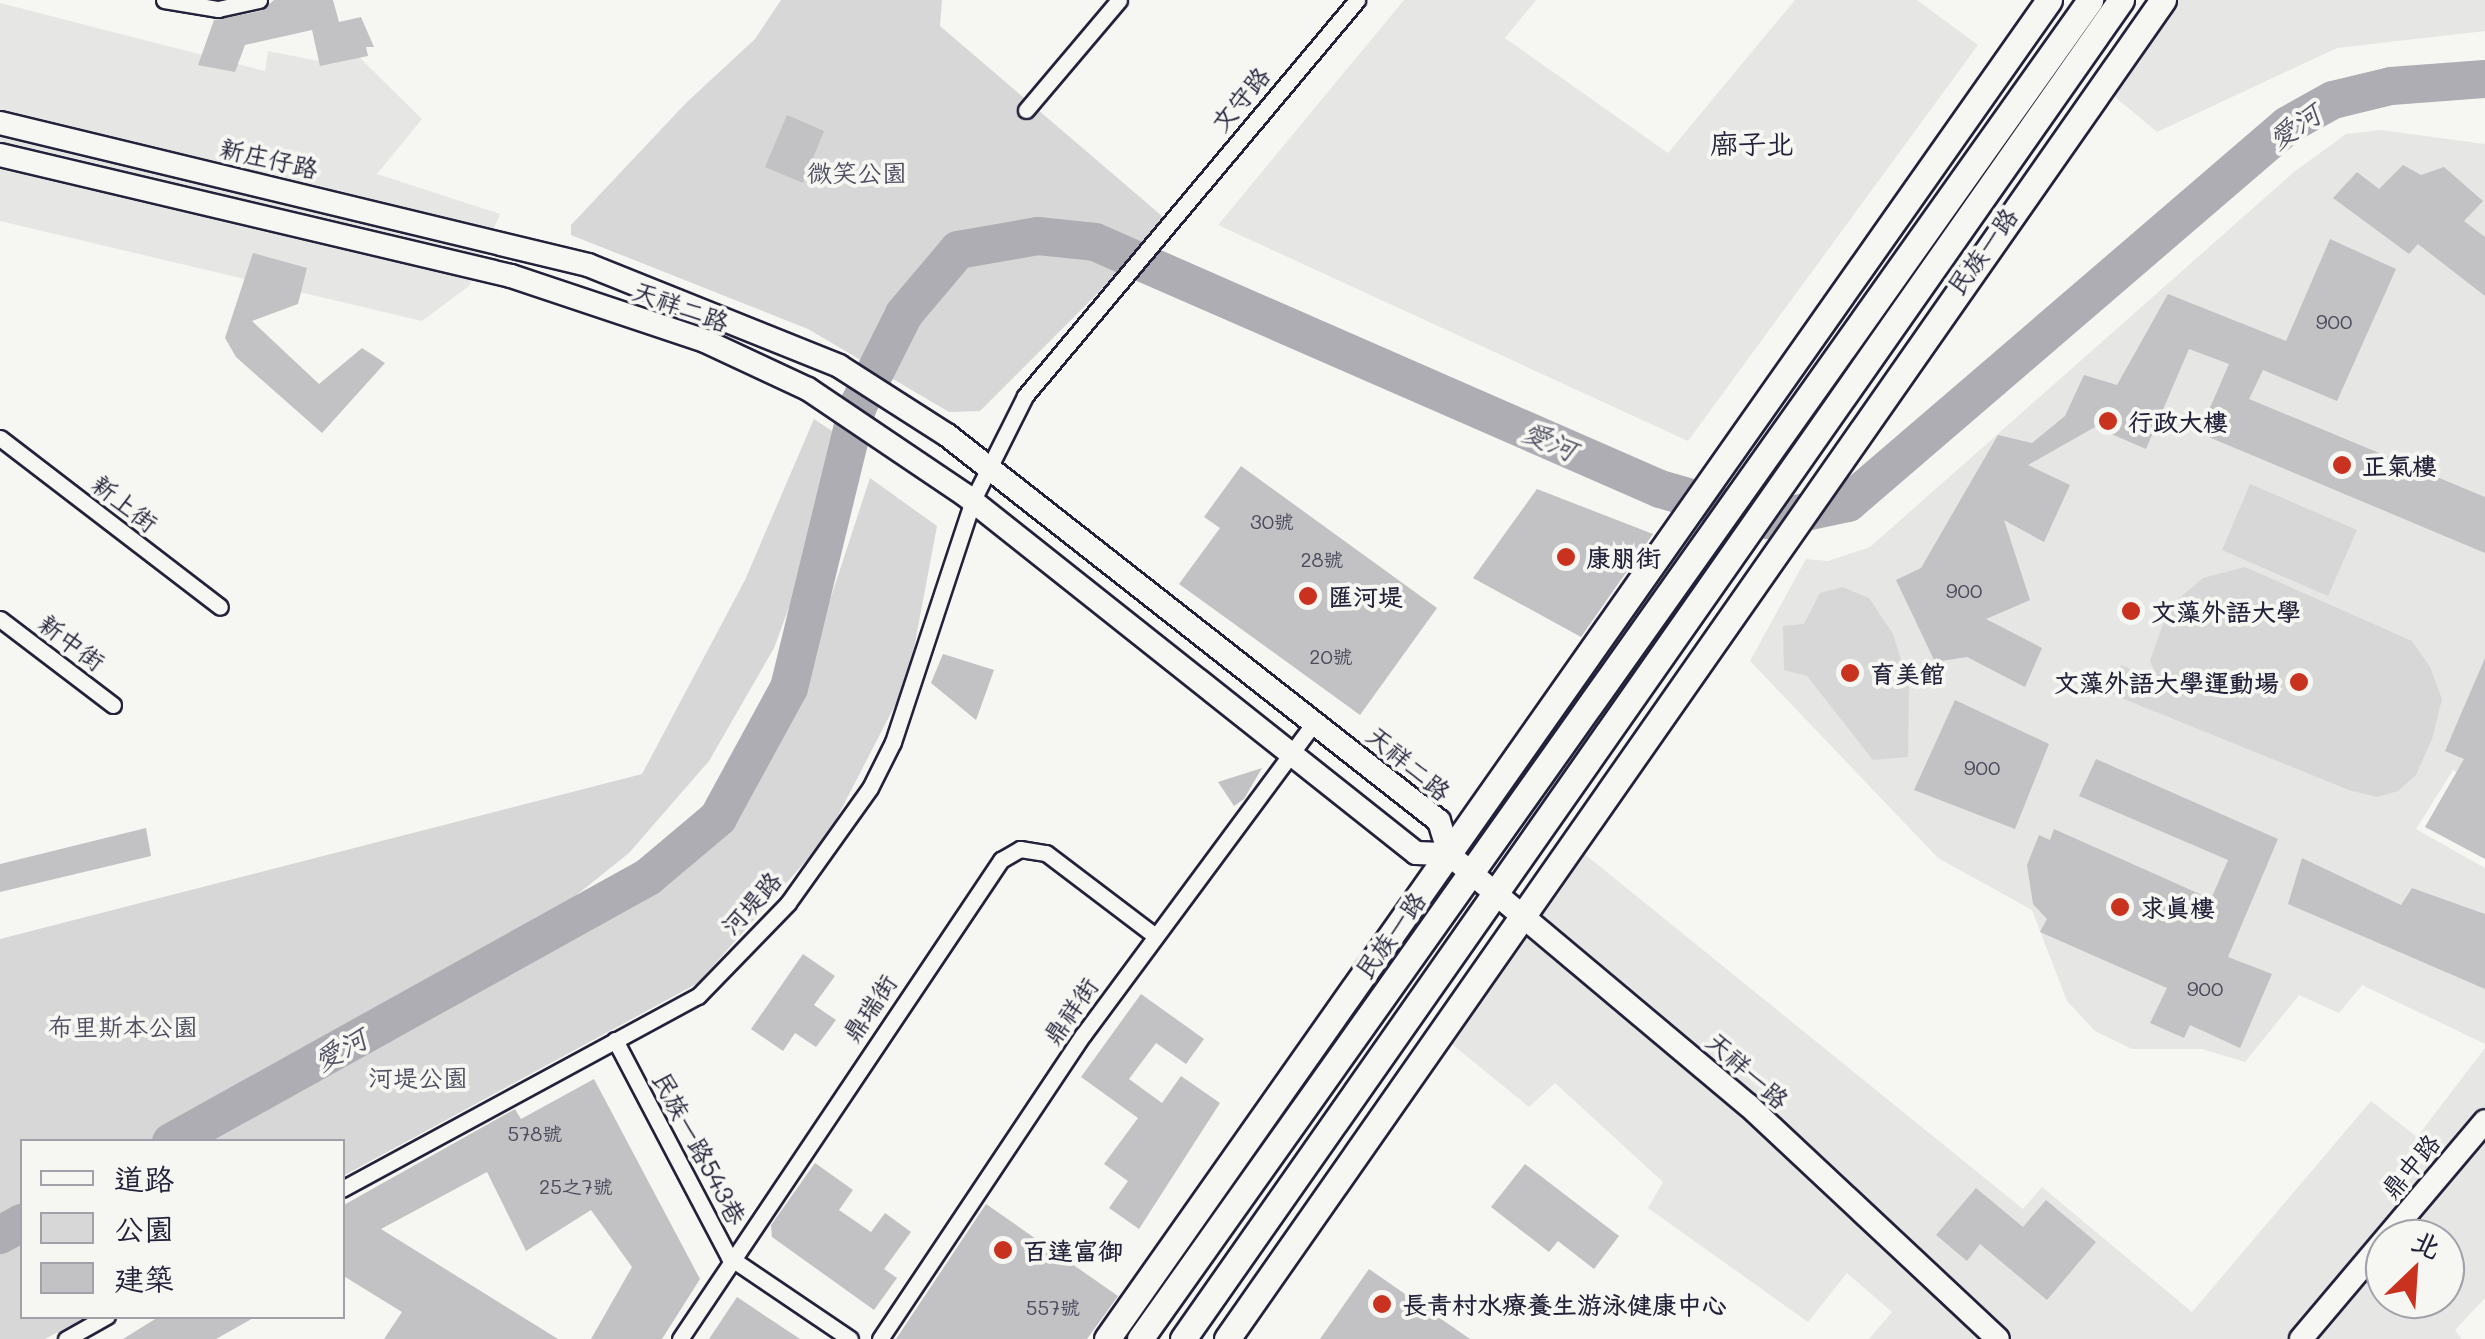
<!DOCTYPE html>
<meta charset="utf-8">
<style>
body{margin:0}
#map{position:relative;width:2485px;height:1339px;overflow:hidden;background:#f6f6f2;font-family:Mali,"LXGW WenKai TC",sans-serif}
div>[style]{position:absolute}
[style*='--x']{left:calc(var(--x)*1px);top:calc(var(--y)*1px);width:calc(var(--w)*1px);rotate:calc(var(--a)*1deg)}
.built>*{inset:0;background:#e6e6e4}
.green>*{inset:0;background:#d7d7d7}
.river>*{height:38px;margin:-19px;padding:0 19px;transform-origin:19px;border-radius:19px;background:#adadb3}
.building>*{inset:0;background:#c2c2c4}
.roads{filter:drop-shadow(2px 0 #22223b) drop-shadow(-2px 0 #22223b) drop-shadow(0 2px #22223b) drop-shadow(0 -2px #22223b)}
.street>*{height:15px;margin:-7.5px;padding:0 7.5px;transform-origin:7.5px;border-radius:7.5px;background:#f6f6f2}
.secondary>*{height:22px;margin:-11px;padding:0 11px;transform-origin:11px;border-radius:11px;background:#f6f6f2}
.primary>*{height:25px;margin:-12.5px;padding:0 12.5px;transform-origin:12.5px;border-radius:12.5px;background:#f6f6f2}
.dots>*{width:28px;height:28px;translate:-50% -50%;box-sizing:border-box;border:5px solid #f6f6f2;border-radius:50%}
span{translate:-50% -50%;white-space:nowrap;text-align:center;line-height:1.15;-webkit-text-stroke:8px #f6f6f2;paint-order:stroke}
.number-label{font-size:20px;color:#4a4a5d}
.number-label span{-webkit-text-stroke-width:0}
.street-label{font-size:25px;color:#22223b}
.park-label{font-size:25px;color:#4f4f62}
.poi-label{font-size:25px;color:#22223b;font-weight:700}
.left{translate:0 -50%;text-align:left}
.right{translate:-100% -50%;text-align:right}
.water-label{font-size:28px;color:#535365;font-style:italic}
.neighbourhood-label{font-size:28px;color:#22223b}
.legend{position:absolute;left:20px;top:1139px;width:325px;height:180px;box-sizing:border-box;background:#f6f6f2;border:2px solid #a1a1a9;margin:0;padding:12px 18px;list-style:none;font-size:30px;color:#22223b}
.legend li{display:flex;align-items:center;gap:20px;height:50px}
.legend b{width:50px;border:2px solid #a1a1a9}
.north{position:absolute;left:2365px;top:1219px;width:100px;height:100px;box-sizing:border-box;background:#f6f6f2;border:2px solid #a1a1a9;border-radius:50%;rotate:25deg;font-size:28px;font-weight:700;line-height:40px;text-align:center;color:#22223b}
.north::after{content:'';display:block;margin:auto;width:35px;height:45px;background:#c8321e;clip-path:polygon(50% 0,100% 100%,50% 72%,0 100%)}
</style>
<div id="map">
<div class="built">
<i style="clip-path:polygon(1404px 0,1536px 0,1505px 38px,1668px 153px,1795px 0,1917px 0,1978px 45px,1688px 441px,1218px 225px)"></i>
<i style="clip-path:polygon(2175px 0,2485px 0,2485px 31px,2337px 48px,2157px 132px,2109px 92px)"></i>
<i style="clip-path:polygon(0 3px,265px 71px,268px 51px,334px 64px,351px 49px,422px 119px,377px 174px,500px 214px,469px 286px,422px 321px,0 221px)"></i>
<i style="clip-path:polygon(2380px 130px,2485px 144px,2485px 787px,2453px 770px,2416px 829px,2485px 868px,2485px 1044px,2362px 985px,2339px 1013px,2299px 995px,2245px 1062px,2202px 1049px,2132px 1049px,2095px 1031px,2067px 1001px,2032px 910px,1938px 858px,1750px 661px,1806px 559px,1828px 561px,1870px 547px,2294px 172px,2346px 134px)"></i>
<i style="clip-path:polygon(evenodd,1582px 852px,2023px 1209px,2042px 1187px,2192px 1312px,2371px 1101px,2417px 1137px,2485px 1048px,2485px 1298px,2455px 1330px,2462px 1339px,1869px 1339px,1892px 1312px,1847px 1273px,1808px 1322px,1648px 1208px,1663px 1182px,1555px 1083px,1529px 1107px,1448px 1041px,1582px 852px,2385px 1239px,2445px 1239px,2445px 1299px,2385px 1299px,2385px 1239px)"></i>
</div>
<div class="green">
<i style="clip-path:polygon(781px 0,942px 0,940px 26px,1169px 222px,980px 411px,949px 412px,808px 329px,571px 235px,571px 225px,686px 103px,755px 39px)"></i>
<i style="clip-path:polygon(814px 419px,850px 443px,774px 648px,709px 761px,629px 853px,534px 929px,155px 1141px,22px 1142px,22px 1216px,0 1228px,0 939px,642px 774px,745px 580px)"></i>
<i style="clip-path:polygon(870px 478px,937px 526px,908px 680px,827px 837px,698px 983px,343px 1176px,342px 1142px,189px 1142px,654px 892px,695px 854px,751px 797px,791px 719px)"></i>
<i style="clip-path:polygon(2250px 484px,2357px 530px,2328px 596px,2222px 550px)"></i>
<i style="clip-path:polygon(2245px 567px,2412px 641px,2430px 667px,2442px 699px,2432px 739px,2416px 775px,2398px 791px,2377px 797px,2349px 790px,2109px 693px,2121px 665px,2159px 681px,2150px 661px,2169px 607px,2203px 578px)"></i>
<i style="clip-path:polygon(1842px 587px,1869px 598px,1893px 634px,1909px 685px,1908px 757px,1873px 760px,1807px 676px,1784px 670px,1783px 626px,1804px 624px,1820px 593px)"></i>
<i style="clip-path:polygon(22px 1233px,22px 1316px,86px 1317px,45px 1339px,0 1339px,0 1246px)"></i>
</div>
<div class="river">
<i style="--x:171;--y:1142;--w:546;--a:-29.05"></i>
<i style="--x:648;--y:877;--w:92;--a:-40.1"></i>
<i style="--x:718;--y:818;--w:148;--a:-61.4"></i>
<i style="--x:789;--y:688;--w:290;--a:-76.3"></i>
<i style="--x:858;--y:406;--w:103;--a:-63.4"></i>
<i style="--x:904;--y:314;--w:84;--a:-49.8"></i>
<i style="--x:958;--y:250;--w:81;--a:-9.9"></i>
<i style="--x:1038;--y:236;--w:57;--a:6"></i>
<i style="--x:1095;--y:242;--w:617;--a:23.61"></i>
<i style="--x:1660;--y:489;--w:112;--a:16"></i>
<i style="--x:1768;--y:520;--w:82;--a:-12"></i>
<i style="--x:1848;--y:503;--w:580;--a:-40.67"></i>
<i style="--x:2288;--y:125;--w:51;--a:-29.1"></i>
<i style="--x:2333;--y:100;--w:60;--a:-13.6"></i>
<i style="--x:2391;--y:86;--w:94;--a:-4.3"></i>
<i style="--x:0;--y:1235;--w:25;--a:-29"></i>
</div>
<div class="building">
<i style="clip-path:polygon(274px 0,333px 0,339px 22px,361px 17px,374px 47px,366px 47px,368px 56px,320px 66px,312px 30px,245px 45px,235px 72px,198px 65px,214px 20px,261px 11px)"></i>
<i style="clip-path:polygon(787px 115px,824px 131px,803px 183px,765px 167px)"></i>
<i style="clip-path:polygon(2403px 165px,2421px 175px,2444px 167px,2483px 201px,2464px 221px,2485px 237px,2485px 296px,2418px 244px,2409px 254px,2333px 198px,2357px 172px,2379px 189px)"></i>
<i style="clip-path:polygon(2330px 239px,2396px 269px,2337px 401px,2263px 370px,2249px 399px,2485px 497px,2485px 553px,2199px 433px,2229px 364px,2189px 349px,2146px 449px,2095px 427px,2028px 465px,2070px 485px,2044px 542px,2004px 520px,2030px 600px,1986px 619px,2042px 648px,2025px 687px,1967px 657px,1935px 662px,1896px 580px,1921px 568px,1998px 435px,2032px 443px,2065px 416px,2084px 375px,2117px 385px,2168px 294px,2286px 341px)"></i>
<i style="clip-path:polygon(253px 253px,307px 268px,298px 304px,252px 321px,319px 384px,362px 348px,385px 363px,322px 433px,236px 357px,225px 338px)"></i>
<i style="clip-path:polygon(1241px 466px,1437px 608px,1360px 715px,1179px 584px,1220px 528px,1204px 517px)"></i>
<i style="clip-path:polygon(1537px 489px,1653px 534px,1581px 637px,1473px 578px)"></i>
<i style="clip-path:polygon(943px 654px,994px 670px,976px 720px,931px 683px)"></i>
<i style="clip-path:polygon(2485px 658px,2485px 859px,2425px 827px,2464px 759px,2445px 751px)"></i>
<i style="clip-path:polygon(1955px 700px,2049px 744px,2015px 829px,1914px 790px)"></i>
<i style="clip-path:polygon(2096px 759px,2278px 839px,2228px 957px,2272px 974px,2240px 1048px,2190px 1025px,2184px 1038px,2150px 1023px,2167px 988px,2040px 932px,2047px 919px,2033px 904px,2027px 865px,2039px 835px,2050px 840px,2054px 829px,2211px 899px,2228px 860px,2079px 796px)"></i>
<i style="clip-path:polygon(1262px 768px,1244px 799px,1234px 806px,1218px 782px)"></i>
<i style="clip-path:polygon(146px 828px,151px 856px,0 892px,0 864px)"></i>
<i style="clip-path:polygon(2302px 858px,2401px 905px,2412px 888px,2485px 914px,2485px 989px,2288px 904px)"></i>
<i style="clip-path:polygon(803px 954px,835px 976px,814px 1005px,836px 1020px,816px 1047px,795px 1033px,783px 1051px,751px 1029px)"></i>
<i style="clip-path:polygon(1141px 994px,1204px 1039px,1186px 1064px,1156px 1043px,1129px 1079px,1162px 1103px,1181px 1076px,1220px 1103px,1139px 1229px,1109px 1208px,1128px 1181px,1104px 1164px,1138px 1118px,1081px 1077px)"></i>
<i style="clip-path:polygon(594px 1079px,700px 1279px,662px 1339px,591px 1339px,632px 1267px,591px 1210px,526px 1251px,487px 1172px,381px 1229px,558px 1339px,384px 1339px,402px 1312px,342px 1275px,342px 1206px,515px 1109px,521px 1119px)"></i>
<i style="clip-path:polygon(815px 1163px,853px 1190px,839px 1210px,871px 1232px,885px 1213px,911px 1232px,884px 1269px,897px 1278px,874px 1310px,772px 1237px,771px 1225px)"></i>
<i style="clip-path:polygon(1525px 1164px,1619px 1236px,1594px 1269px,1558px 1241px,1549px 1252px,1491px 1207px)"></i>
<i style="clip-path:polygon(1976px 1188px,2023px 1227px,2046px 1200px,2096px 1242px,2047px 1300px,1980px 1244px,1967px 1261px,1936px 1235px)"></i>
<i style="clip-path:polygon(986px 1204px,1118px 1296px,1087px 1339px,896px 1339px)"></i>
<i style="clip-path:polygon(1369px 1269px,1470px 1339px,1320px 1339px)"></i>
<i style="clip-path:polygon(737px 1297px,800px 1339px,709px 1339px)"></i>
<i style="clip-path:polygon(160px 1316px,257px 1316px,216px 1339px,123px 1339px)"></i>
</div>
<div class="roads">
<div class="street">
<i style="--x:164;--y:0;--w:55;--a:9.5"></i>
<i style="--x:218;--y:9;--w:42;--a:-12.4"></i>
<i style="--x:1026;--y:110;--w:144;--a:-49.8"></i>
<i style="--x:0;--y:438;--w:277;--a:37.5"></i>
<i style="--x:0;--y:619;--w:142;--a:37.3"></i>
<i style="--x:615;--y:1040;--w:245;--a:62.3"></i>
<i style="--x:729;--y:1257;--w:146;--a:34.1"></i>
<i style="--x:342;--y:1189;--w:405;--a:-28.5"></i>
<i style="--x:698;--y:996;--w:129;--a:-45.9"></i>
<i style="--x:788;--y:903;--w:141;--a:-54.5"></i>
<i style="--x:870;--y:788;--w:51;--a:-63.4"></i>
<i style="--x:893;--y:742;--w:255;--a:-71.7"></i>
<i style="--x:973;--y:500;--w:116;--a:-63.4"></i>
<i style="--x:1025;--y:396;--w:517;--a:-50.02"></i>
<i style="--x:66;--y:1339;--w:47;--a:-29.3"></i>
<i style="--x:680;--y:1339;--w:577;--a:-56.17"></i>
<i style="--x:1001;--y:860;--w:22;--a:-30"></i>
<i style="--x:1020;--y:849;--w:26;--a:9"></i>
<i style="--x:1046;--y:853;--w:136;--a:37.2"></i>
<i style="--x:880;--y:1339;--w:366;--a:-56.3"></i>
<i style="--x:1083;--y:1035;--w:390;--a:-53.5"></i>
</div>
<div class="secondary">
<i style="--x:0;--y:123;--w:605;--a:13.58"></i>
<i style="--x:588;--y:265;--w:271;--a:21.9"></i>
<i style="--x:839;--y:366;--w:128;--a:32.6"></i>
<i style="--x:947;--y:435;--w:625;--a:38.12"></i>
<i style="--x:1439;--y:821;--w:34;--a:73"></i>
<i style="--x:0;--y:155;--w:525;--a:13.32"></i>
<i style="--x:511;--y:276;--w:205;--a:18.5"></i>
<i style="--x:705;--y:341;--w:114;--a:25"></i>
<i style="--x:808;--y:389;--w:189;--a:34"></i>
<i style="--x:965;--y:495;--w:576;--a:38.44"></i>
<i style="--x:1416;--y:853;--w:33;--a:2"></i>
<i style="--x:1458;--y:862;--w:378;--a:40"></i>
<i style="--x:1748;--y:1105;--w:342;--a:43.1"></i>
<i style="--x:2301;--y:1339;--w:285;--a:-49.8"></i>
</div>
<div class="primary">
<i style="--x:1107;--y:1339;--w:1637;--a:-54.87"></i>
<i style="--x:1140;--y:1339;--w:1642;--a:-54.64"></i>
<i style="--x:1183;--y:1339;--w:1635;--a:-54.99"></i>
<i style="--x:1227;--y:1339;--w:1634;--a:-55.05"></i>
</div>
</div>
<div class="dots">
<i style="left:2108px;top:421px;background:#c8321e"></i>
<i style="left:2342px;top:465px;background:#c8321e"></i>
<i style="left:1566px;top:557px;background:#c8321e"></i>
<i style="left:1308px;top:596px;background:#c8321e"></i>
<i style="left:2131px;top:611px;background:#c8321e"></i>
<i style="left:1850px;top:673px;background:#c8321e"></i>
<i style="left:2299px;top:682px;background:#c8321e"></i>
<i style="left:2120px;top:907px;background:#c8321e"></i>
<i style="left:1003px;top:1250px;background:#c8321e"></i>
<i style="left:1382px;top:1304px;background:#c8321e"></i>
</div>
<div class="number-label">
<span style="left:2334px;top:321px">900</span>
<span style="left:1272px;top:521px">30號</span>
<span style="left:1322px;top:559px">28號</span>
<span style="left:1964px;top:590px">900</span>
<span style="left:1331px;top:656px">20號</span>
<span style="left:1982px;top:767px">900</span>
<span style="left:2205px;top:988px">900</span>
<span style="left:535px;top:1133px">578號</span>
<span style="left:576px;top:1186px">25之7號</span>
<span style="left:1053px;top:1307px">557號</span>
</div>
<div class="street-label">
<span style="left:1240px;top:99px;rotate:-50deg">文守路</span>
<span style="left:269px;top:158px;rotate:13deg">新庄仔路</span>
<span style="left:1982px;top:251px;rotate:-54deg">民族一路</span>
<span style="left:681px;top:306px;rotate:20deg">天祥二路</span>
<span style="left:125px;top:503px;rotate:38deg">新上街</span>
<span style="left:72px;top:642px;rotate:37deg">新中街</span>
<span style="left:1409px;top:763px;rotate:40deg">天祥二路</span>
<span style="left:751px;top:903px;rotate:-48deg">河堤路</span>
<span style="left:1390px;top:935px;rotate:-54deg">民族一路</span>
<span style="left:869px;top:1008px;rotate:-56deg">鼎瑞街</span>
<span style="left:1070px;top:1011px;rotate:-55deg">鼎祥街</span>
<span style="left:1748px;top:1070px;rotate:42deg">天祥一路</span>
<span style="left:700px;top:1148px;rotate:62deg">民族一路543巷</span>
<span style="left:2410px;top:1166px;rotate:-50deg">鼎中路</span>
</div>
<div class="park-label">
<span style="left:857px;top:172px">微笑公園</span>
<span style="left:123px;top:1026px">布里斯本公園</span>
<span style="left:418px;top:1077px">河堤公園</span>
</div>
<div class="poi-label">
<span class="left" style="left:2128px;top:421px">行政大樓</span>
<span class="left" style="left:2362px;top:465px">正氣樓</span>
<span class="left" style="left:1586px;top:557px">康朋街</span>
<span class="left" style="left:1328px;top:596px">匯河堤</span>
<span class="left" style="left:2151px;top:611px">文藻外語大學</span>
<span class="left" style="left:1870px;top:673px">育美館</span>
<span class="right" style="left:2279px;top:682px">文藻外語大學運動場</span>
<span class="left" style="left:2140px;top:907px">求真樓</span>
<span class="left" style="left:1023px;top:1250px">百達富御</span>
<span class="left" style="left:1402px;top:1304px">長青村水療養生游泳健康中心</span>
</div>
<div class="water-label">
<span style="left:2294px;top:126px;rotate:-34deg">愛河</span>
<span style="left:1550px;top:440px;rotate:24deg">愛河</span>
<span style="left:340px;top:1049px;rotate:-29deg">愛河</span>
</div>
<div class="neighbourhood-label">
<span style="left:1752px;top:143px">廍子北</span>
</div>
<ul class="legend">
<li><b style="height:12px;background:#f6f6f2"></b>道路</li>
<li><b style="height:28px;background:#d7d7d7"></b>公園</li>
<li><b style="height:28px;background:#c2c2c4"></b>建築</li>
</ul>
<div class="north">北</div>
</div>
